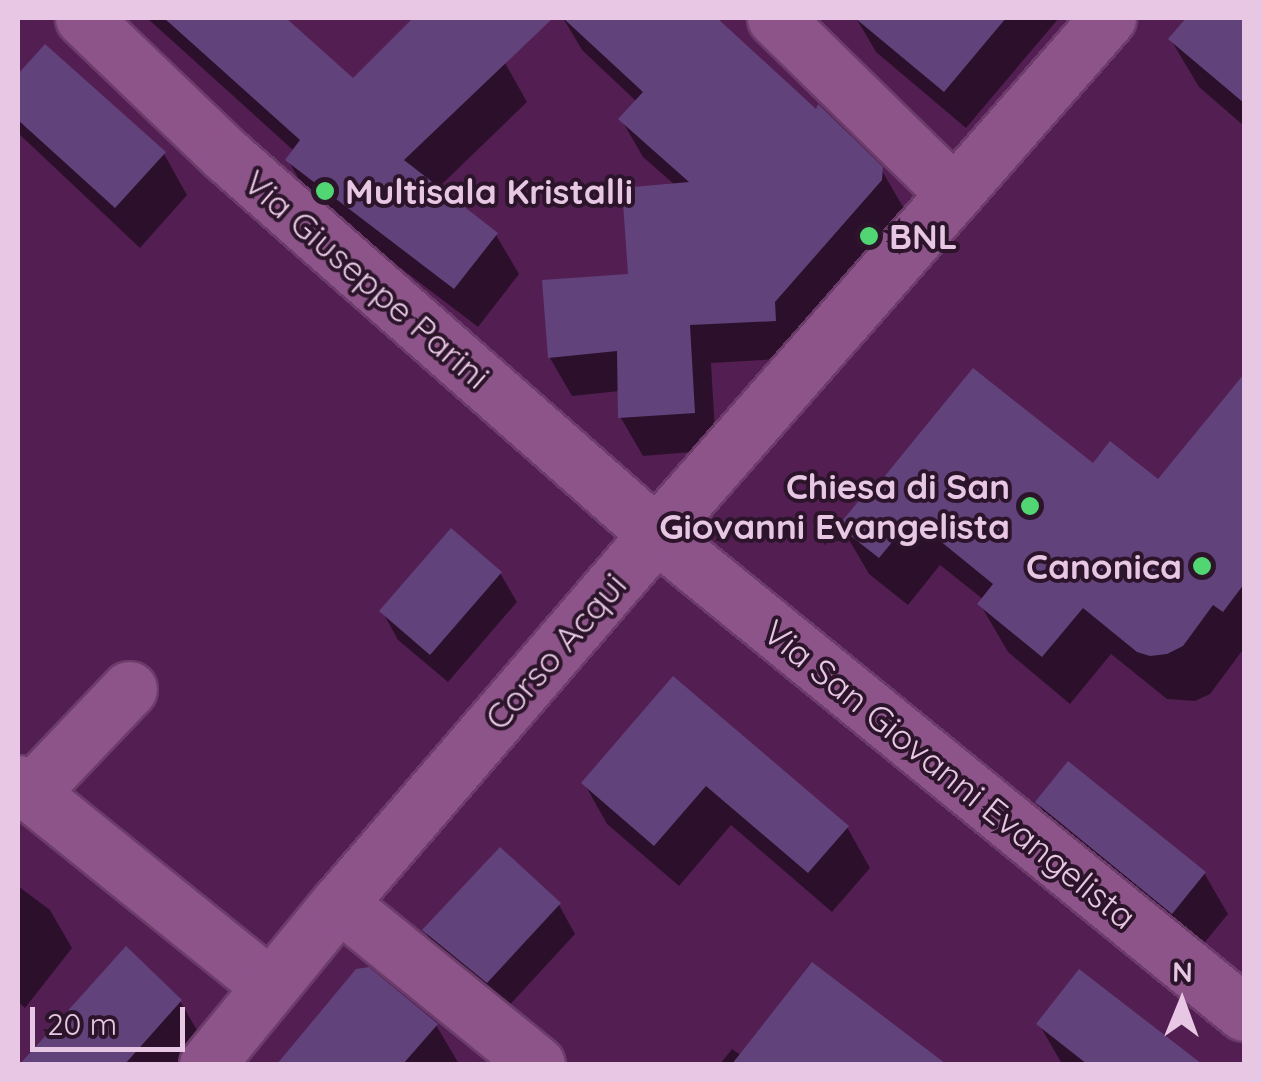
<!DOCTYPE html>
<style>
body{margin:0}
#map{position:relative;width:1262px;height:1082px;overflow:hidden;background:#531f52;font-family:Quicksand,sans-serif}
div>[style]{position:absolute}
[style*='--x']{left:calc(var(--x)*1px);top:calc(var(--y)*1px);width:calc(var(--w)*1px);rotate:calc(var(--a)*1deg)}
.shadow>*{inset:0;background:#0007}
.building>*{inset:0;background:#62427b}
.roads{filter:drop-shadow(2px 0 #6c3d6a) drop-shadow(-2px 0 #6c3d6a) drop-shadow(0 2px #6c3d6a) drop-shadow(0 -2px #6c3d6a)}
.minor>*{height:55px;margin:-27.5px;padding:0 27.5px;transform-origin:27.5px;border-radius:27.5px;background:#8d548a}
.dots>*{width:28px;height:28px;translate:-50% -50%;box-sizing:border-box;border:5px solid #2c152b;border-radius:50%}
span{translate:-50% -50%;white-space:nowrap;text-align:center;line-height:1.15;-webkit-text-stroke:8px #2c152b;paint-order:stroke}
.poi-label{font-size:35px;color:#e7c7e4;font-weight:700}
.left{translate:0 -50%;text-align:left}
.right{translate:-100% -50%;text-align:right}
.street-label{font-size:35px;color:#e7c7e4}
.frame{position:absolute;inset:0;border:20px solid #e7c7e4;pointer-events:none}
.north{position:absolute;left:1132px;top:952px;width:100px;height:100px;-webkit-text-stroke:8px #2c152b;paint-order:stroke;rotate:1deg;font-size:28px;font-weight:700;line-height:40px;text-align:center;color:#e7c7e4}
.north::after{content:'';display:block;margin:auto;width:35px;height:45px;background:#e7c7e4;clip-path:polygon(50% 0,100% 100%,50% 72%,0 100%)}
.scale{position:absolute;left:30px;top:1007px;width:155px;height:45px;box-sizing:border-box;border:5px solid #e7c7e4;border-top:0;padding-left:12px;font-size:30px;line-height:35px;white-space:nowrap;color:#e7c7e4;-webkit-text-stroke:8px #2c152b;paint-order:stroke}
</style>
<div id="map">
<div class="shadow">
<i style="clip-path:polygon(147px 18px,283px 18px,353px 81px,416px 18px,459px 18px,505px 63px,527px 102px,437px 189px,496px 235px,519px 274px,478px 327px,310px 199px,288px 160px,294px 151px)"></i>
<i style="clip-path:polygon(563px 18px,701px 18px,881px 169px,903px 207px,903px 219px,796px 358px,711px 363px,716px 450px,643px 456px,621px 418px,620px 391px,572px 396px,550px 358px,630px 276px,675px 185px,643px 157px,621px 119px,637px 102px,582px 50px)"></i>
<i style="clip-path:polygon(856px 18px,1059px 18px,966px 128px,876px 52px)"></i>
<i style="clip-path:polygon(1189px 18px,1244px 18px,1244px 126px,1199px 87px,1171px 40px)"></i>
<i style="clip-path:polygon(45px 47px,164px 154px,187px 195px,140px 248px,18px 133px,18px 78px)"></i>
<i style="clip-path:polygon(1244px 378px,1244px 653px,1242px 651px,1210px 694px,1195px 701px,1167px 699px,1111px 654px,1070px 704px,1008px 652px,980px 604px,984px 600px,940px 565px,908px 605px,869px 574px,841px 526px,1093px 466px,1158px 482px)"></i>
<i style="clip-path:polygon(500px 573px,517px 602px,448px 682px,398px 640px,382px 611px)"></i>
<i style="clip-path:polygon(674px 679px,847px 827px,870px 868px,832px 912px,731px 825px,679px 886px,607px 824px,584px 783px)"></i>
<i style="clip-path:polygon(1038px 803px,1204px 873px,1228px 914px,1196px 953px,1062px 844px)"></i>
<i style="clip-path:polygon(18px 886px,50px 910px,72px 948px,25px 1008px,18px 1002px)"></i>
<i style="clip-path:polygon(559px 905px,575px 934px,505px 1010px,442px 959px,425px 931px)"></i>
<i style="clip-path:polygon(126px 950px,180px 1001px,201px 1037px,178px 1064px,23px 1064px)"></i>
<i style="clip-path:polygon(812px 966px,942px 1064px,720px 1064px,732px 1049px,742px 1056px)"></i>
<i style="clip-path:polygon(358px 971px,436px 1025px,459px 1064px,280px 1064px)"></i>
<i style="clip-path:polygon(1080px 972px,1198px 1064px,1062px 1064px,1039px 1024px)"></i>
</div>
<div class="building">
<i style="clip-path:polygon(164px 18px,286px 18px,353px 78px,413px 18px,553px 18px,404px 160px,498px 233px,454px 289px,285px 160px,300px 140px)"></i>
<i style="clip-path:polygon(563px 18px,717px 18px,816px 109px,818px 104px,883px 167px,882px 180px,775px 302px,776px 321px,690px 325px,695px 413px,618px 418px,617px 351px,548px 358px,542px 280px,628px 274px,622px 188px,689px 182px,618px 119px,643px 92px)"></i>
<i style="clip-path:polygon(855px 18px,1006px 18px,944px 92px)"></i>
<i style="clip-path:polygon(1186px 18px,1244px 18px,1244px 103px,1168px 39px)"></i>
<i style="clip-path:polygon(45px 44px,166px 152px,115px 208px,18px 120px,18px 74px)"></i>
<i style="clip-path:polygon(973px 368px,1093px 463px,1110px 441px,1158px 479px,1244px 374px,1244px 584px,1223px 612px,1213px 605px,1183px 646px,1167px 654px,1150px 656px,1137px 652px,1083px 608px,1042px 657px,977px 604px,993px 584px,912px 518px,879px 558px,838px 526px,871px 486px,875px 488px)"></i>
<i style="clip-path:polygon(451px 528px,502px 572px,430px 655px,379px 611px)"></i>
<i style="clip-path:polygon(673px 676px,849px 826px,808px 873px,706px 786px,654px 846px,581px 783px)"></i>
<i style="clip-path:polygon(1068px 761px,1206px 872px,1172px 914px,1035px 802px)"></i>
<i style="clip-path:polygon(500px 847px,561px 903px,487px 983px,422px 930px)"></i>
<i style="clip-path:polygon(126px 946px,182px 1000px,125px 1064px,20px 1064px)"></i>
<i style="clip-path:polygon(812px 962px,946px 1064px,732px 1064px)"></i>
<i style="clip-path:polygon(369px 967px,438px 1024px,403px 1064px,277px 1064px,356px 969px)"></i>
<i style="clip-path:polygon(1079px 969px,1202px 1064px,1087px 1064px,1036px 1024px)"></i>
</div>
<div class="roads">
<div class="minor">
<i style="--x:83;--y:18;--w:198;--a:43.8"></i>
<i style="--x:226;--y:155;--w:573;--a:41.39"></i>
<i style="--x:656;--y:534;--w:758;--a:39.17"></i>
<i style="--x:775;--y:18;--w:250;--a:44.4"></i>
<i style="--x:18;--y:783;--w:324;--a:38.9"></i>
<i style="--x:29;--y:794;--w:145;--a:-46.4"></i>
<i style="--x:339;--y:903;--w:255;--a:39.1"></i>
<i style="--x:207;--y:1064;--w:208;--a:-50.7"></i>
<i style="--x:339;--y:903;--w:486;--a:-49.3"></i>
<i style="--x:656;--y:534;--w:686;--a:-48.78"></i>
</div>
</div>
<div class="dots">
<i style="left:325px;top:191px;background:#51d673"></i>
<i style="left:869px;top:236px;background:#51d673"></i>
<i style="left:1030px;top:506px;background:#51d673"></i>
<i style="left:1202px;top:566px;background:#51d673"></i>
</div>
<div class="poi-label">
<span class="left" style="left:345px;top:191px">Multisala Kristalli</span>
<span class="left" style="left:889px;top:236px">BNL</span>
<span class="right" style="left:1010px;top:506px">Chiesa di San<br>Giovanni Evangelista</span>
<span class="right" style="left:1182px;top:566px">Canonica</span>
</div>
<div class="street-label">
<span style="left:367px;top:279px;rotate:41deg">Via Giuseppe Parini</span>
<span style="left:555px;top:651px;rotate:-49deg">Corso Acqui</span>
<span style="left:950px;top:774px;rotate:39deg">Via San Giovanni Evangelista</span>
</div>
<div class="frame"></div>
<div class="north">N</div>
<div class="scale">20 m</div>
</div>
